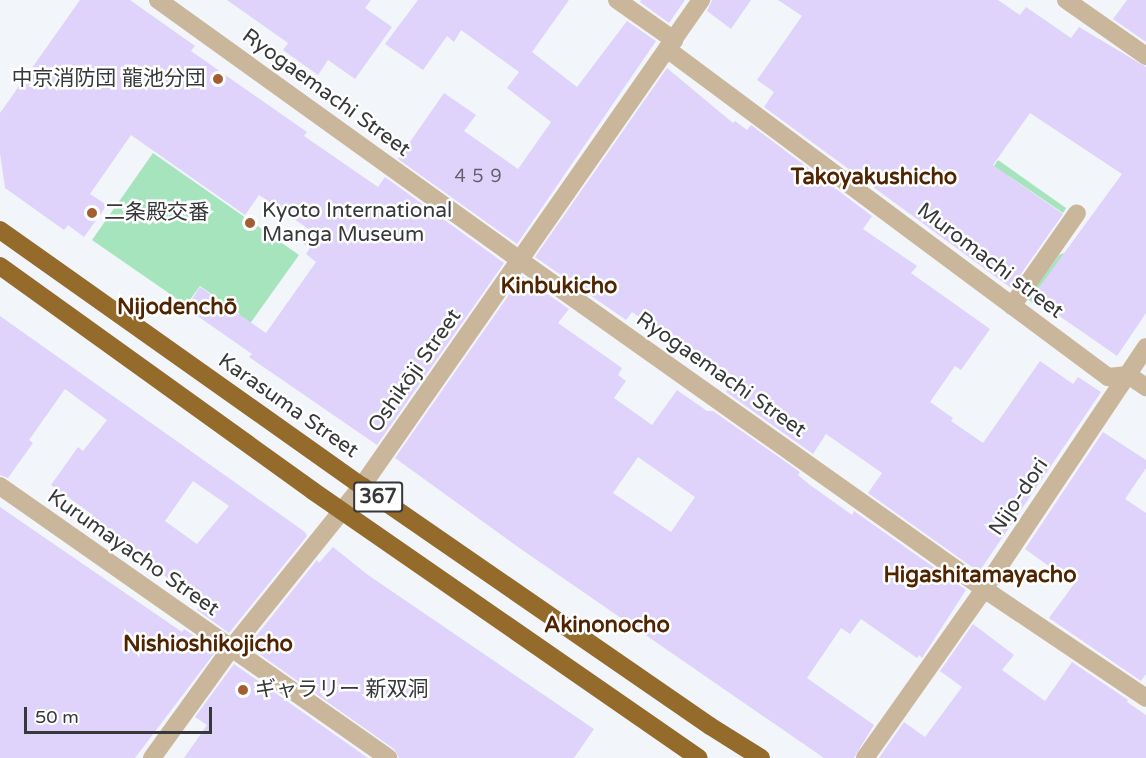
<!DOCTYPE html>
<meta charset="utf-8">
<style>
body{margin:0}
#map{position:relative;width:1146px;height:758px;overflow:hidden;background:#f2f5fa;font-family:"Varela Round","Noto Sans JP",sans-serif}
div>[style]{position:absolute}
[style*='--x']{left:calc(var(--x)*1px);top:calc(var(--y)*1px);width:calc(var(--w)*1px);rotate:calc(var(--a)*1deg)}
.green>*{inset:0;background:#a6e4bd}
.building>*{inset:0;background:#dfd3fc}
.minor>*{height:18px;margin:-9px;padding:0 9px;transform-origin:9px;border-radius:9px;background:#cab69b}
.highway>*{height:18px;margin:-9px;padding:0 9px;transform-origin:9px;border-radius:9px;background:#956b2c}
.dots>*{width:16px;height:16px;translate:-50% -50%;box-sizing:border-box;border:3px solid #fff;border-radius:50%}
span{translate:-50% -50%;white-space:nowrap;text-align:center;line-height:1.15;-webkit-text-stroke:5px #fff;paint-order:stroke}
.number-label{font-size:18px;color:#605f6a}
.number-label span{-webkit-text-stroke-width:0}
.shield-label span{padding:2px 4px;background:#fff;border:2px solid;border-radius:4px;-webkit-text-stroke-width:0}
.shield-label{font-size:20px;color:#36383a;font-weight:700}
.poi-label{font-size:21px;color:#36383a}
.right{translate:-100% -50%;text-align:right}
.left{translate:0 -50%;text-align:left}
.street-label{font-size:21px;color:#36383a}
.neighbourhood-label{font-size:22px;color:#512401;font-weight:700}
.scale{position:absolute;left:24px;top:707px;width:188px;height:27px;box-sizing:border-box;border:3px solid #36383a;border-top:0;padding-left:8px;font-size:18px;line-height:21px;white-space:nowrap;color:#36383a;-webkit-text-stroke:4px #fff;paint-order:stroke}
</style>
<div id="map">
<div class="green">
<i style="clip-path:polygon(153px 153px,299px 255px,249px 325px,238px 317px,240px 314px,200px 286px,186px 305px,92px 240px)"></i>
<i style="clip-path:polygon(998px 160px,1066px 208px,1063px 213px,1009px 176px,984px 181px)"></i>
<i style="clip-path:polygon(1069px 251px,1062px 268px,1036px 305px,1027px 299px,1059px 255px)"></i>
</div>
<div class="building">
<i style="clip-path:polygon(80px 0,130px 0,195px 46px,191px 51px,307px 132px,304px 136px,378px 187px,385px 177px,504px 263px,377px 445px,249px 357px,252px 354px,186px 308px,200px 287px,266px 333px,316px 262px,306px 254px,310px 248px,304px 244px,313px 232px,259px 195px,245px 215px,131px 135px,90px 194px,107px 205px,84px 237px,68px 225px,64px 230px,5px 188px,0 153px,0 113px)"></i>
<i style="clip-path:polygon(227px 0,371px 0,365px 8px,392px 27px,355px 79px,328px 60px,318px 75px,283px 50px,288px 43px)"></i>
<i style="clip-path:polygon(418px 0,569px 0,532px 52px,577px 87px,627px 21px,656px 41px,517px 244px,398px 159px,444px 93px,476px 115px,464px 131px,518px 169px,551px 122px,507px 88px,519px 72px,461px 30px,454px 42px,447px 36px,423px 70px,385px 44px)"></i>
<i style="clip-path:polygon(641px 0,685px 0,669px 23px,640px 2px)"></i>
<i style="clip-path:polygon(712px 0,751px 0,731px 29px,707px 11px)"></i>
<i style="clip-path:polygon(778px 0,998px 0,1020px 15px,1026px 7px,1071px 38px,1079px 27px,1146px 67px,1146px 313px,1117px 356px,1032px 297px,1122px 174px,1030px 113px,993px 165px,1063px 214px,1011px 288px,764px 107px,774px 92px,757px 80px,802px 16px)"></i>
<i style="clip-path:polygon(1127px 0,1146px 0,1146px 42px,1113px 19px)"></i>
<i style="clip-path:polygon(667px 68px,733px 123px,735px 121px,747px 130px,751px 125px,872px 216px,863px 229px,917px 266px,911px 273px,990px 329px,961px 370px,955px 366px,930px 402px,953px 418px,951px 421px,983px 443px,1040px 361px,1073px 384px,1078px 377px,1101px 392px,979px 572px,868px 493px,882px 473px,826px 434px,813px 454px,726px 392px,736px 378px,677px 338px,675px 342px,632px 312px,626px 320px,535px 257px)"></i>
<i style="clip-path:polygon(evenodd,522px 276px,569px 309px,558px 323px,622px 368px,618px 375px,626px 381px,614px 398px,652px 425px,677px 390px,707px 411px,713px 411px,800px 472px,798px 475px,810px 485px,852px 515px,854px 511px,966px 590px,922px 658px,919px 655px,917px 658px,861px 619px,850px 634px,841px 628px,807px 678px,874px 725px,854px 758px,824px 758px,518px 547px,395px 458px,522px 276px,638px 457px,695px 497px,671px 532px,613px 493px,638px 457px)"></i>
<i style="clip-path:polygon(evenodd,0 316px,305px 532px,307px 536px,229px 633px,197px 610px,202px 603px,154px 568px,156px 566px,144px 557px,89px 521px,93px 515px,51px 485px,78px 447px,83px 451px,107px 420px,65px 389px,29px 440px,33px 443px,8px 478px,0 475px,0 316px,193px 481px,229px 506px,197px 544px,165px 521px,193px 481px)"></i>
<i style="clip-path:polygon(1103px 432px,1146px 460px,1146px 468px,1125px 499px,1146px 513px,1146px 674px,1141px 681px,1049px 618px,1074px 584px,1025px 549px)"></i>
<i style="clip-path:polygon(0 507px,182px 632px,184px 629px,216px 651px,135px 758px,0 758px)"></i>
<i style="clip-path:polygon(333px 547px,368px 575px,594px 729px,574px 758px,399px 758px,394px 749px,248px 646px,317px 560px,319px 563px)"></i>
<i style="clip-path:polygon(973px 624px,1014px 655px,1002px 670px,1045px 701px,1072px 662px,1128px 700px,1127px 702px,1146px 715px,1146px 758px,879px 758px,904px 722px,925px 737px,962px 687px,940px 671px)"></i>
<i style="clip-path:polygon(234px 664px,368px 758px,184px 758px,207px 725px,195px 717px)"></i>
</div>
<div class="minor">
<i style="--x:158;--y:0;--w:447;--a:35.7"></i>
<i style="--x:521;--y:261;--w:567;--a:35.31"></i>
<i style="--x:984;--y:589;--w:195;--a:33.9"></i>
<i style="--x:617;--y:0;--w:70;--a:35.1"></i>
<i style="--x:1066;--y:0;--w:98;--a:35"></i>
<i style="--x:667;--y:49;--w:550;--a:36.64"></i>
<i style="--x:1108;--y:377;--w:20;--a:-6"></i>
<i style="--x:1128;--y:375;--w:22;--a:34"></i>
<i style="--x:1012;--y:306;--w:113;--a:-55"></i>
<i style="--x:0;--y:486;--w:474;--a:35"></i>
<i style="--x:152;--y:758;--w:133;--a:-54.2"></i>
<i style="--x:230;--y:650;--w:211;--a:-51.2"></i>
<i style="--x:362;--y:486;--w:593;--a:-55.1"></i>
<i style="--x:865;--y:758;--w:207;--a:-54.8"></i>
<i style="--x:984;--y:589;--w:291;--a:-56.2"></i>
</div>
<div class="highway">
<i style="--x:0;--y:230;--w:443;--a:35.3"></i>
<i style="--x:362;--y:486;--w:423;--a:34.6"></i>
<i style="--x:710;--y:726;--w:60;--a:32.1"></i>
<i style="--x:0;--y:266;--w:385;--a:35.7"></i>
<i style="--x:313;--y:491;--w:469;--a:34.7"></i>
</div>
<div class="dots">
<i style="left:218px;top:79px;background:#a35f31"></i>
<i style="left:92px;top:213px;background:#a35f31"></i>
<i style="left:250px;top:223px;background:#a35f31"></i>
<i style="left:243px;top:690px;background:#a35f31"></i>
</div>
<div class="number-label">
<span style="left:478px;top:176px">４５９</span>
</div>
<div class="shield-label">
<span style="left:378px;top:497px">367</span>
</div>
<div class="poi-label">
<span class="right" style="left:206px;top:79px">中京消防団 龍池分団</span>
<span class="left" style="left:262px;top:223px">Kyoto International<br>Manga Museum</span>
<span class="left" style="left:104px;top:213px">二条殿交番</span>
<span class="left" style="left:255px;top:690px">ギャラリー 新双洞</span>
</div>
<div class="street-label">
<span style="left:326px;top:93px;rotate:36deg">Ryogaemachi Street</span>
<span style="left:990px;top:261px;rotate:37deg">Muromachi street</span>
<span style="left:415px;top:371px;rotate:-55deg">Oshikōji Street</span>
<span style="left:721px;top:375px;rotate:35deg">Ryogaemachi Street</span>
<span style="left:288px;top:406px;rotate:35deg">Karasuma Street</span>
<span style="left:1019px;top:497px;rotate:-56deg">Nijo-dori</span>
<span style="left:133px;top:553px;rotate:35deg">Kurumayacho Street</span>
</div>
<div class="neighbourhood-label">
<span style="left:874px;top:178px">Takoyakushicho</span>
<span style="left:559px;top:287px">Kinbukicho</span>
<span style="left:177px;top:308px">Nijodenchō</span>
<span style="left:980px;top:576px">Higashitamayacho</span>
<span style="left:607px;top:626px">Akinonocho</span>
<span style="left:208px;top:645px">Nishioshikojicho</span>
</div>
<div class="scale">50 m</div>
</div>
